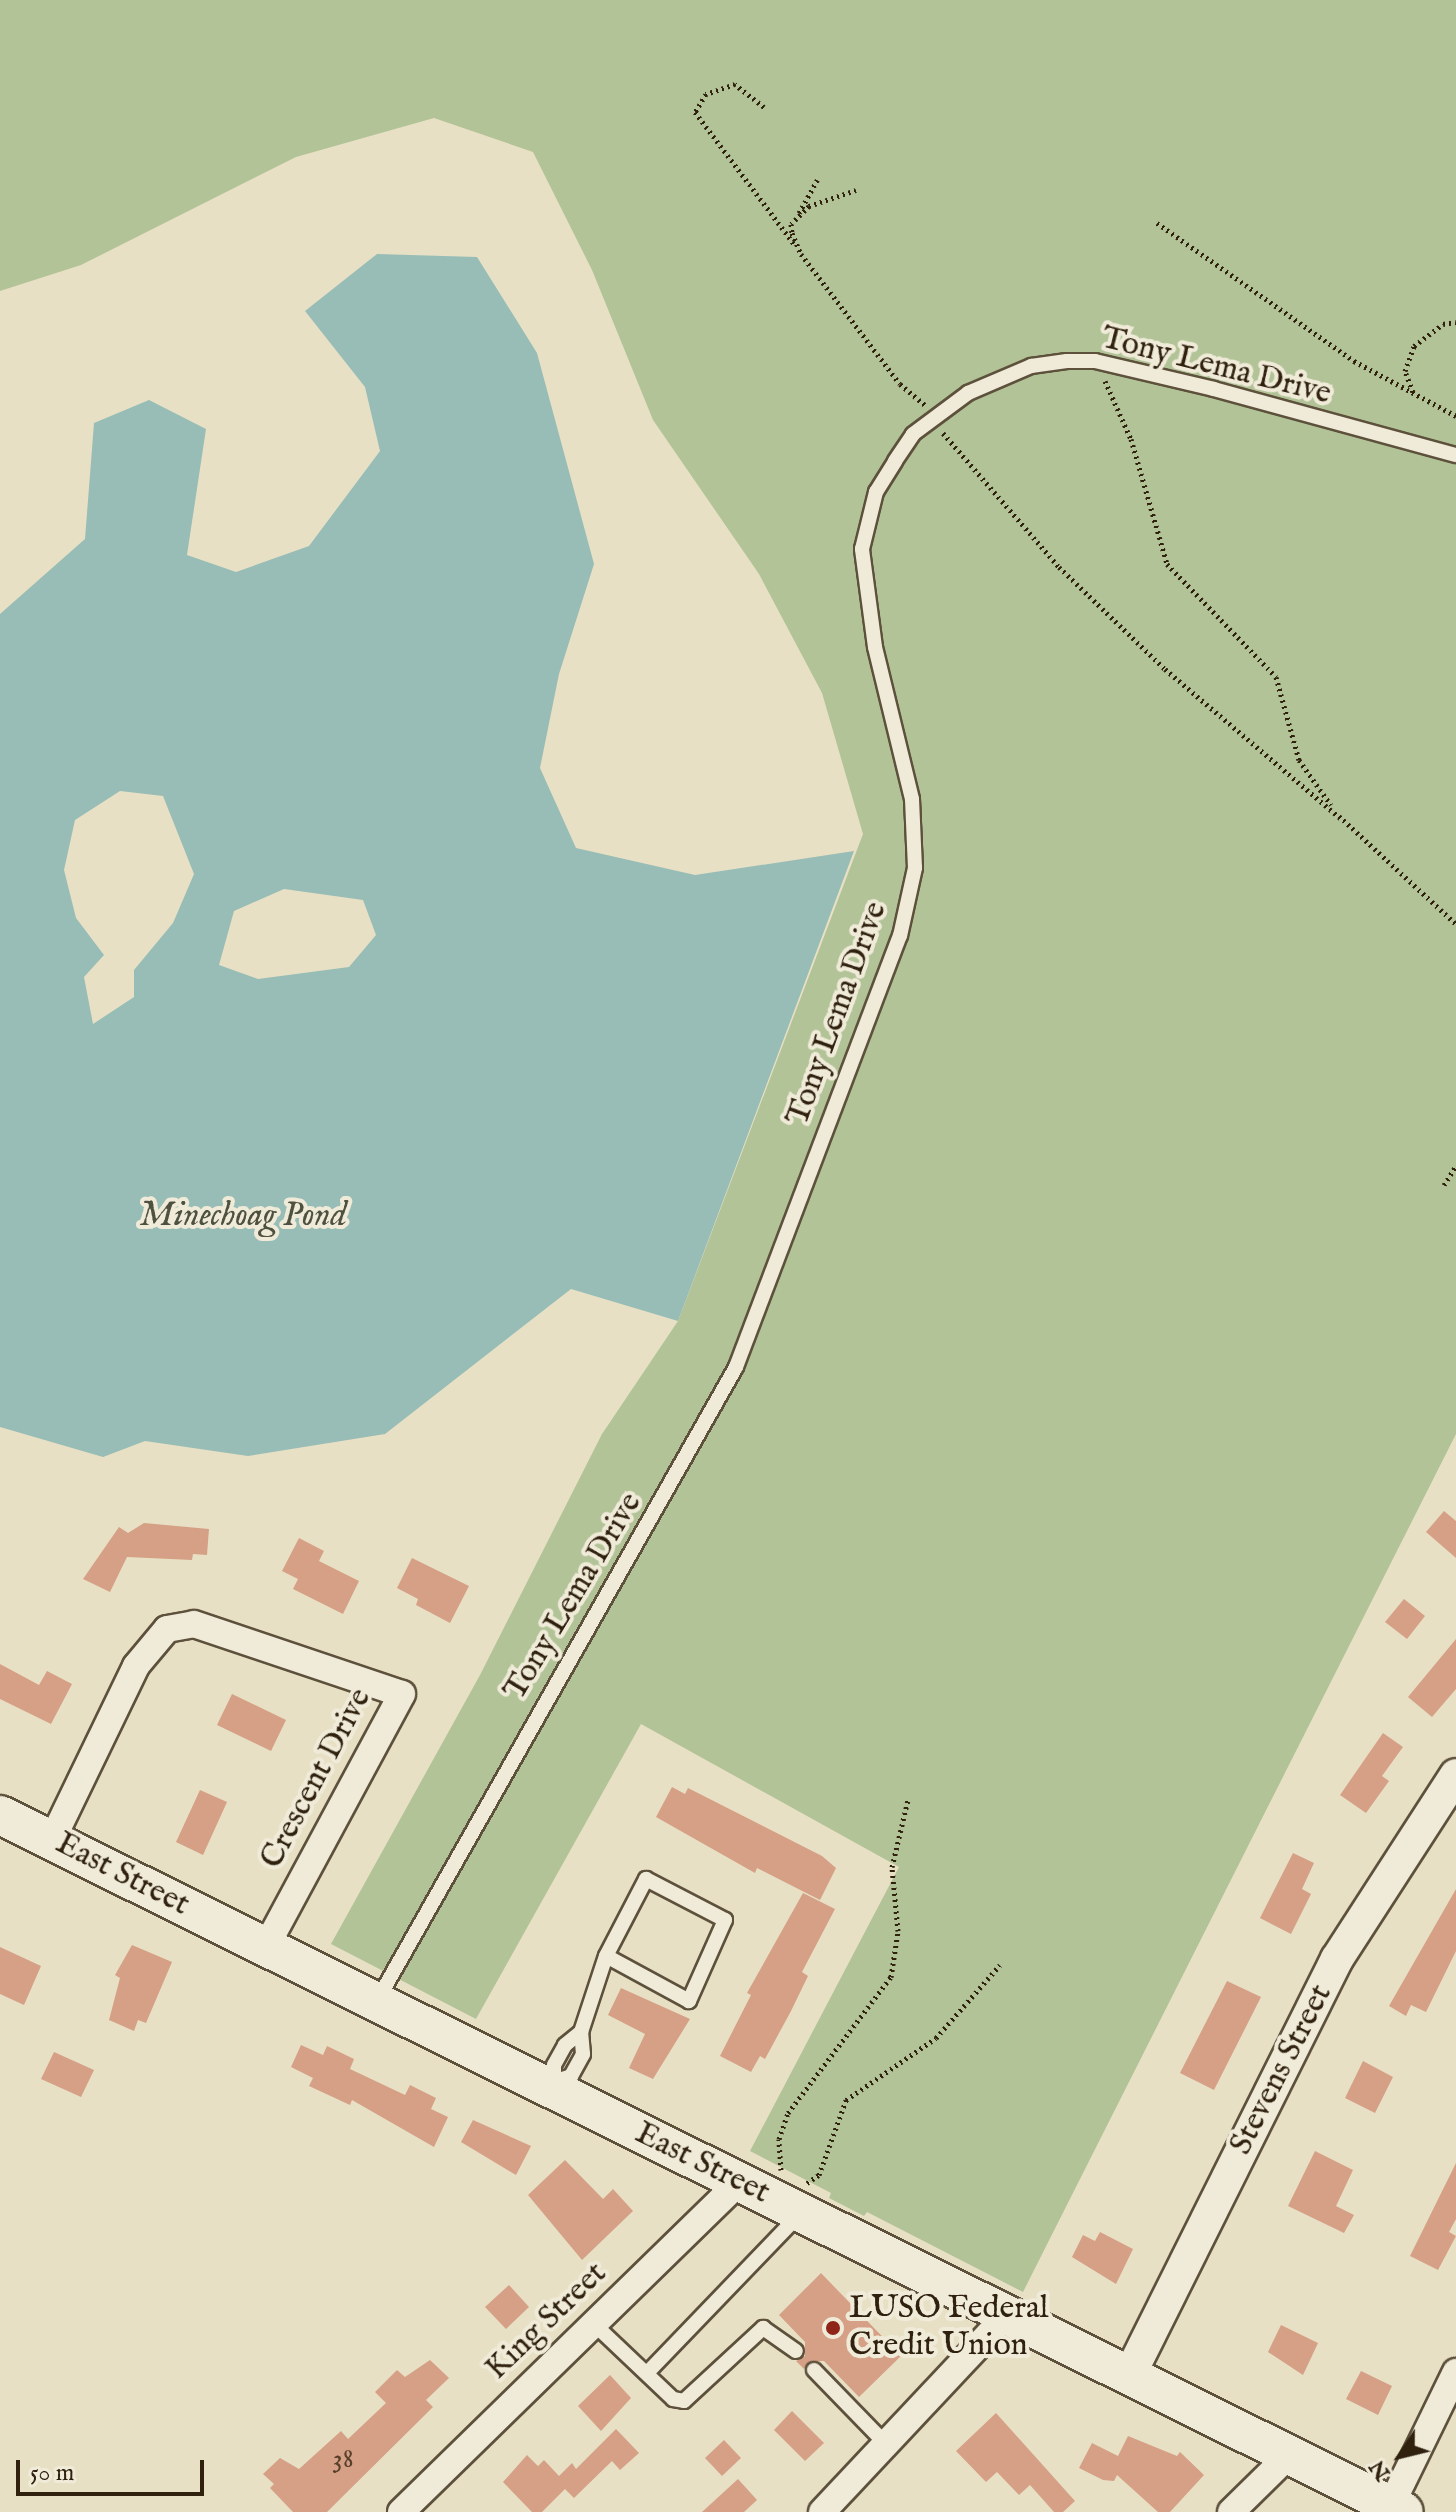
<!DOCTYPE html>
<style>
body{margin:0}
#map{position:relative;width:1456px;height:2512px;overflow:hidden;background:#e8e0c4;font-family:"IM FELL English",serif}
div>[style]{position:absolute}
[style*='--x']{left:calc(var(--x)*1px);top:calc(var(--y)*1px);width:calc(var(--w)*1px);rotate:calc(var(--a)*1deg)}
.green>*{inset:0;background:#b2c397}
.water>*{inset:0;background:#97bdb6}
.building>*{inset:0;background:#d5a085}
.path>*{height:5px;margin-top:-2.5px;transform-origin:0;background:repeating-linear-gradient(90deg,#2f210e 0 2px,transparent 0 6px)}
.roads{filter:drop-shadow(2px 0 #5d513c) drop-shadow(-2px 0 #5d513c) drop-shadow(0 2px #5d513c) drop-shadow(0 -2px #5d513c)}
.service>*{height:14px;margin:-7px;padding:0 7px;transform-origin:7px;border-radius:7px;background:#f0ebd9}
.minor>*{height:26px;margin:-13px;padding:0 13px;transform-origin:13px;border-radius:13px;background:#f0ebd9}
.tertiary>*{height:32px;margin:-16px;padding:0 16px;transform-origin:16px;border-radius:16px;background:#f0ebd9}
.secondary>*{height:38px;margin:-19px;padding:0 19px;transform-origin:19px;border-radius:19px;background:#f0ebd9}
.dots>*{width:22px;height:22px;translate:-50% -50%;box-sizing:border-box;border:4px solid #f0ebd9;border-radius:50%}
span{translate:-50% -50%;white-space:nowrap;text-align:center;line-height:1.15;-webkit-text-stroke:8px #f0ebd9;paint-order:stroke}
.number-label{font-size:28px;color:#58412c}
.number-label span{-webkit-text-stroke-width:0}
.street-label{font-size:32px;color:#2f210e}
.poi-label{font-size:32px;color:#2f210e}
.left{translate:0 -50%;text-align:left}
.water-label{font-size:34px;color:#4e5040;font-style:italic}
.north{position:absolute;left:1360px;top:2416px;width:80px;height:80px;-webkit-text-stroke:6px #f0ebd9;paint-order:stroke;rotate:235deg;font-size:22px;font-weight:700;line-height:32px;text-align:center;color:#2f210e}
.north::after{content:'';display:block;margin:auto;width:28px;height:36px;background:#2f210e;clip-path:polygon(50% 0,100% 100%,50% 72%,0 100%)}
.scale{position:absolute;left:16px;top:2460px;width:188px;height:36px;box-sizing:border-box;border:4px solid #2f210e;border-top:0;padding-left:10px;font-size:24px;line-height:28px;white-space:nowrap;color:#2f210e;-webkit-text-stroke:6px #f0ebd9;paint-order:stroke}
</style>
<div id="map">
<div class="green">
<i style="clip-path:polygon(0 0,1456px 0,1456px 1434px,1023px 2292px,867px 2212px,864px 2216px,829px 2198px,831px 2193px,750px 2151px,899px 1867px,641px 1724px,476px 2019px,331px 1944px,480px 1675px,602px 1434px,678px 1321px,863px 834px,822px 693px,759px 574px,653px 420px,592px 270px,533px 152px,434px 118px,296px 157px,81px 265px,0 291px)"></i>
</div>
<div class="water">
<i style="clip-path:polygon(evenodd,377px 254px,477px 257px,537px 353px,594px 564px,559px 674px,540px 768px,576px 848px,695px 875px,854px 851px,678px 1321px,571px 1289px,385px 1434px,248px 1456px,145px 1441px,103px 1457px,0 1427px,0 614px,85px 539px,94px 423px,149px 400px,206px 429px,187px 555px,236px 572px,309px 546px,380px 451px,365px 387px,305px 311px,377px 254px,120px 791px,163px 796px,194px 874px,173px 923px,134px 970px,134px 997px,93px 1024px,84px 977px,104px 955px,76px 918px,64px 870px,75px 820px,120px 791px,377px 254px,284px 889px,363px 900px,376px 935px,349px 967px,258px 979px,219px 965px,234px 911px,284px 889px)"></i>
</div>
<div class="building">
<i style="clip-path:polygon(1444px 1511px,1456px 1521px,1456px 1558px,1426px 1532px)"></i>
<i style="clip-path:polygon(144px 1523px,209px 1529px,207px 1555px,193px 1554px,192px 1560px,127px 1557px,110px 1592px,83px 1579px,119px 1527px,128px 1533px)"></i>
<i style="clip-path:polygon(299px 1538px,324px 1551px,319px 1561px,359px 1581px,343px 1614px,293px 1589px,298px 1579px,282px 1571px)"></i>
<i style="clip-path:polygon(412px 1558px,469px 1586px,450px 1623px,416px 1605px,418px 1599px,397px 1588px)"></i>
<i style="clip-path:polygon(1404px 1599px,1425px 1616px,1407px 1639px,1385px 1622px)"></i>
<i style="clip-path:polygon(1456px 1639px,1456px 1689px,1432px 1717px,1408px 1697px)"></i>
<i style="clip-path:polygon(0 1664px,39px 1685px,47px 1671px,72px 1684px,51px 1724px,0 1699px)"></i>
<i style="clip-path:polygon(232px 1694px,286px 1720px,271px 1751px,217px 1725px)"></i>
<i style="clip-path:polygon(1383px 1733px,1403px 1747px,1382px 1776px,1389px 1781px,1366px 1813px,1340px 1795px)"></i>
<i style="clip-path:polygon(672px 1787px,685px 1794px,688px 1788px,822px 1856px,836px 1868px,820px 1900px,757px 1868px,755px 1873px,656px 1817px)"></i>
<i style="clip-path:polygon(200px 1790px,227px 1802px,203px 1855px,176px 1842px)"></i>
<i style="clip-path:polygon(1293px 1853px,1314px 1863px,1302px 1889px,1311px 1894px,1291px 1934px,1260px 1918px)"></i>
<i style="clip-path:polygon(1456px 1889px,1456px 1951px,1426px 2012px,1411px 2005px,1406px 2016px,1389px 2006px)"></i>
<i style="clip-path:polygon(803px 1893px,835px 1909px,802px 1972px,808px 1976px,791px 2011px,765px 2059px,760px 2056px,751px 2072px,720px 2056px,751px 1995px,747px 1993px)"></i>
<i style="clip-path:polygon(132px 1945px,172px 1962px,146px 2023px,138px 2020px,134px 2031px,109px 2020px,120px 1978px,115px 1975px)"></i>
<i style="clip-path:polygon(0 1947px,41px 1966px,24px 2005px,0 1994px)"></i>
<i style="clip-path:polygon(1227px 1981px,1261px 1997px,1214px 2090px,1180px 2073px)"></i>
<i style="clip-path:polygon(621px 1988px,690px 2019px,653px 2079px,629px 2068px,645px 2034px,608px 2015px)"></i>
<i style="clip-path:polygon(301px 2045px,323px 2055px,327px 2046px,354px 2059px,350px 2069px,405px 2095px,410px 2085px,436px 2098px,431px 2109px,448px 2117px,434px 2147px,352px 2100px,350px 2105px,309px 2086px,313px 2078px,291px 2067px)"></i>
<i style="clip-path:polygon(54px 2052px,94px 2070px,81px 2097px,41px 2079px)"></i>
<i style="clip-path:polygon(1363px 2061px,1393px 2077px,1375px 2113px,1345px 2098px)"></i>
<i style="clip-path:polygon(473px 2120px,531px 2146px,516px 2175px,461px 2142px)"></i>
<i style="clip-path:polygon(1315px 2151px,1353px 2170px,1336px 2206px,1354px 2215px,1344px 2233px,1288px 2206px)"></i>
<i style="clip-path:polygon(565px 2160px,603px 2199px,613px 2189px,633px 2211px,582px 2260px,528px 2195px)"></i>
<i style="clip-path:polygon(1456px 2163px,1456px 2219px,1449px 2232px,1456px 2236px,1438px 2270px,1410px 2256px)"></i>
<i style="clip-path:polygon(1100px 2232px,1133px 2249px,1116px 2284px,1072px 2257px,1083px 2235px,1095px 2241px)"></i>
<i style="clip-path:polygon(821px 2273px,901px 2356px,859px 2397px,824px 2361px,811px 2361px,804px 2369px,796px 2361px,805px 2356px,805px 2342px,779px 2315px)"></i>
<i style="clip-path:polygon(509px 2285px,529px 2307px,506px 2329px,485px 2307px)"></i>
<i style="clip-path:polygon(1281px 2325px,1318px 2343px,1303px 2375px,1268px 2352px)"></i>
<i style="clip-path:polygon(430px 2360px,449px 2378px,426px 2400px,433px 2407px,327px 2512px,293px 2512px,270px 2488px,274px 2484px,263px 2474px,280px 2458px,299px 2469px,341px 2431px,348px 2439px,386px 2403px,375px 2392px,397px 2370px,405px 2377px)"></i>
<i style="clip-path:polygon(1361px 2371px,1392px 2386px,1378px 2415px,1346px 2399px)"></i>
<i style="clip-path:polygon(610px 2375px,631px 2398px,601px 2431px,578px 2406px)"></i>
<i style="clip-path:polygon(792px 2411px,824px 2443px,805px 2461px,774px 2430px)"></i>
<i style="clip-path:polygon(996px 2413px,1075px 2501px,1063px 2512px,1054px 2512px,1030px 2485px,1019px 2495px,997px 2472px,986px 2482px,956px 2451px)"></i>
<i style="clip-path:polygon(616px 2429px,639px 2453px,620px 2470px,612px 2461px,574px 2498px,565px 2489px,542px 2512px,532px 2512px,503px 2482px,527px 2455px,538px 2466px,544px 2460px,559px 2476px,572px 2463px,576px 2469px)"></i>
<i style="clip-path:polygon(1128px 2436px,1177px 2456px,1180px 2452px,1204px 2475px,1170px 2512px,1158px 2512px,1117px 2475px,1114px 2481px,1103px 2480px,1079px 2468px,1092px 2443px,1118px 2456px)"></i>
<i style="clip-path:polygon(724px 2440px,741px 2458px,722px 2476px,705px 2458px)"></i>
<i style="clip-path:polygon(738px 2479px,757px 2500px,744px 2512px,702px 2512px)"></i>
</div>
<div class="path">
<i style="--x:764;--y:107;--w:37;--a:-142"></i>
<i style="--x:735;--y:84;--w:31;--a:161"></i>
<i style="--x:706;--y:94;--w:21;--a:121"></i>
<i style="--x:695;--y:112;--w:165;--a:53.1"></i>
<i style="--x:856;--y:190;--w:50;--a:161.2"></i>
<i style="--x:809;--y:206;--w:25;--a:135"></i>
<i style="--x:791;--y:224;--w:9;--a:84"></i>
<i style="--x:792;--y:233;--w:23;--a:67"></i>
<i style="--x:801;--y:254;--w:163;--a:52.7"></i>
<i style="--x:900;--y:384;--w:33;--a:40"></i>
<i style="--x:799;--y:213;--w:38;--a:-61"></i>
<i style="--x:1157;--y:223;--w:241;--a:35"></i>
<i style="--x:1354;--y:361;--w:116;--a:28.3"></i>
<i style="--x:1105;--y:381;--w:64;--a:65.9"></i>
<i style="--x:1131;--y:439;--w:130;--a:73.9"></i>
<i style="--x:1167;--y:564;--w:157;--a:46"></i>
<i style="--x:1276;--y:677;--w:86;--a:74.5"></i>
<i style="--x:1299;--y:760;--w:55;--a:54.6"></i>
<i style="--x:1413;--y:392;--w:22;--a:-111"></i>
<i style="--x:1405;--y:371;--w:27;--a:-70"></i>
<i style="--x:1414;--y:346;--w:36;--a:-37"></i>
<i style="--x:1443;--y:324;--w:13;--a:-9"></i>
<i style="--x:943;--y:433;--w:177;--a:49.1"></i>
<i style="--x:1059;--y:567;--w:147;--a:43.9"></i>
<i style="--x:1165;--y:669;--w:231;--a:40.4"></i>
<i style="--x:1339;--y:816;--w:159;--a:42.7"></i>
<i style="--x:1444;--y:1185;--w:22;--a:-58"></i>
<i style="--x:781;--y:2170;--w:31;--a:-94"></i>
<i style="--x:779;--y:2139;--w:28;--a:-71"></i>
<i style="--x:788;--y:2113;--w:171;--a:-52.9"></i>
<i style="--x:891;--y:1977;--w:47;--a:-81.3"></i>
<i style="--x:898;--y:1931;--w:64;--a:-95.4"></i>
<i style="--x:892;--y:1867;--w:69;--a:-76.6"></i>
<i style="--x:807;--y:2183;--w:14;--a:-34"></i>
<i style="--x:819;--y:2175;--w:80;--a:-70.2"></i>
<i style="--x:846;--y:2100;--w:109;--a:-34.6"></i>
<i style="--x:936;--y:2038;--w:97;--a:-48.8"></i>
</div>
<div class="roads">
<div class="service">
<i style="--x:378;--y:1999;--w:726;--a:-60.47"></i>
<i style="--x:736;--y:1367;--w:461;--a:-69.2"></i>
<i style="--x:900;--y:936;--w:70;--a:-77.6"></i>
<i style="--x:915;--y:868;--w:69;--a:-92.5"></i>
<i style="--x:912;--y:799;--w:156;--a:-103.7"></i>
<i style="--x:875;--y:647;--w:99;--a:-97.6"></i>
<i style="--x:862;--y:549;--w:59;--a:-76.2"></i>
<i style="--x:876;--y:492;--w:36;--a:-58"></i>
<i style="--x:895;--y:461;--w:32;--a:-56"></i>
<i style="--x:913;--y:434;--w:69;--a:-36.7"></i>
<i style="--x:968;--y:393;--w:69;--a:-23.2"></i>
<i style="--x:1031;--y:366;--w:36;--a:-8"></i>
<i style="--x:1067;--y:361;--w:28;--a:0"></i>
<i style="--x:1095;--y:361;--w:122;--a:13.2"></i>
<i style="--x:1214;--y:389;--w:251;--a:15.3"></i>
<i style="--x:556;--y:2081;--w:16;--a:-18"></i>
<i style="--x:571;--y:2076;--w:25;--a:-61"></i>
<i style="--x:583;--y:2054;--w:22;--a:-95"></i>
<i style="--x:581;--y:2032;--w:80;--a:-71.8"></i>
<i style="--x:606;--y:1956;--w:87;--a:-62.5"></i>
<i style="--x:646;--y:1879;--w:89;--a:27.4"></i>
<i style="--x:725;--y:1920;--w:89;--a:114"></i>
<i style="--x:689;--y:2001;--w:94;--a:-151.5"></i>
<i style="--x:554;--y:2084;--w:19;--a:-90"></i>
<i style="--x:554;--y:2065;--w:23;--a:-61"></i>
<i style="--x:565;--y:2045;--w:21;--a:-39"></i>
<i style="--x:594;--y:2324;--w:109;--a:43.5"></i>
<i style="--x:673;--y:2399;--w:11;--a:10"></i>
<i style="--x:684;--y:2401;--w:108;--a:-42.7"></i>
<i style="--x:763;--y:2328;--w:40;--a:34.9"></i>
<i style="--x:814;--y:2370;--w:103;--a:45.8"></i>
<i style="--x:647;--y:2373;--w:219;--a:-46.1"></i>
</div>
<div class="minor">
<i style="--x:52;--y:1840;--w:193;--a:-64.2"></i>
<i style="--x:136;--y:1666;--w:48;--a:-50"></i>
<i style="--x:167;--y:1629;--w:27;--a:-10"></i>
<i style="--x:194;--y:1624;--w:219;--a:18.6"></i>
<i style="--x:402;--y:1694;--w:287;--a:118.3"></i>
<i style="--x:1391;--y:2505;--w:148;--a:-64"></i>
<i style="--x:401;--y:2512;--w:474;--a:-44.3"></i>
<i style="--x:822;--y:2512;--w:267;--a:-46.8"></i>
<i style="--x:1231;--y:2512;--w:84;--a:-44.5"></i>
</div>
<div class="tertiary">
<i style="--x:1129;--y:2376;--w:466;--a:-63.5"></i>
<i style="--x:1337;--y:1959;--w:219;--a:-57.1"></i>
</div>
<div class="secondary">
<i style="--x:0;--y:1815;--w:1567;--a:26.4"></i>
</div>
</div>
<div class="dots">
<i style="left:833px;top:2328px;background:#8f2418"></i>
</div>
<div class="number-label">
<span style="left:343px;top:2460px">38</span>
</div>
<div class="street-label">
<span style="left:1216px;top:367px;rotate:14deg">Tony Lema Drive</span>
<span style="left:838px;top:1014px;rotate:-70deg">Tony Lema Drive</span>
<span style="left:574px;top:1597px;rotate:-59deg">Tony Lema Drive</span>
<span style="left:317px;top:1779px;rotate:-62deg">Crescent Drive</span>
<span style="left:122px;top:1875px;rotate:27deg">East Street</span>
<span style="left:1282px;top:2070px;rotate:-63deg">Stevens Street</span>
<span style="left:702px;top:2164px;rotate:26deg">East Street</span>
<span style="left:547px;top:2322px;rotate:-44deg">King Street</span>
</div>
<div class="poi-label">
<span class="left" style="left:849px;top:2328px">LUSO Federal<br>Credit Union</span>
</div>
<div class="water-label">
<span style="left:243px;top:1216px">Minechoag Pond</span>
</div>
<div class="north">N</div>
<div class="scale">50 m</div>
</div>
